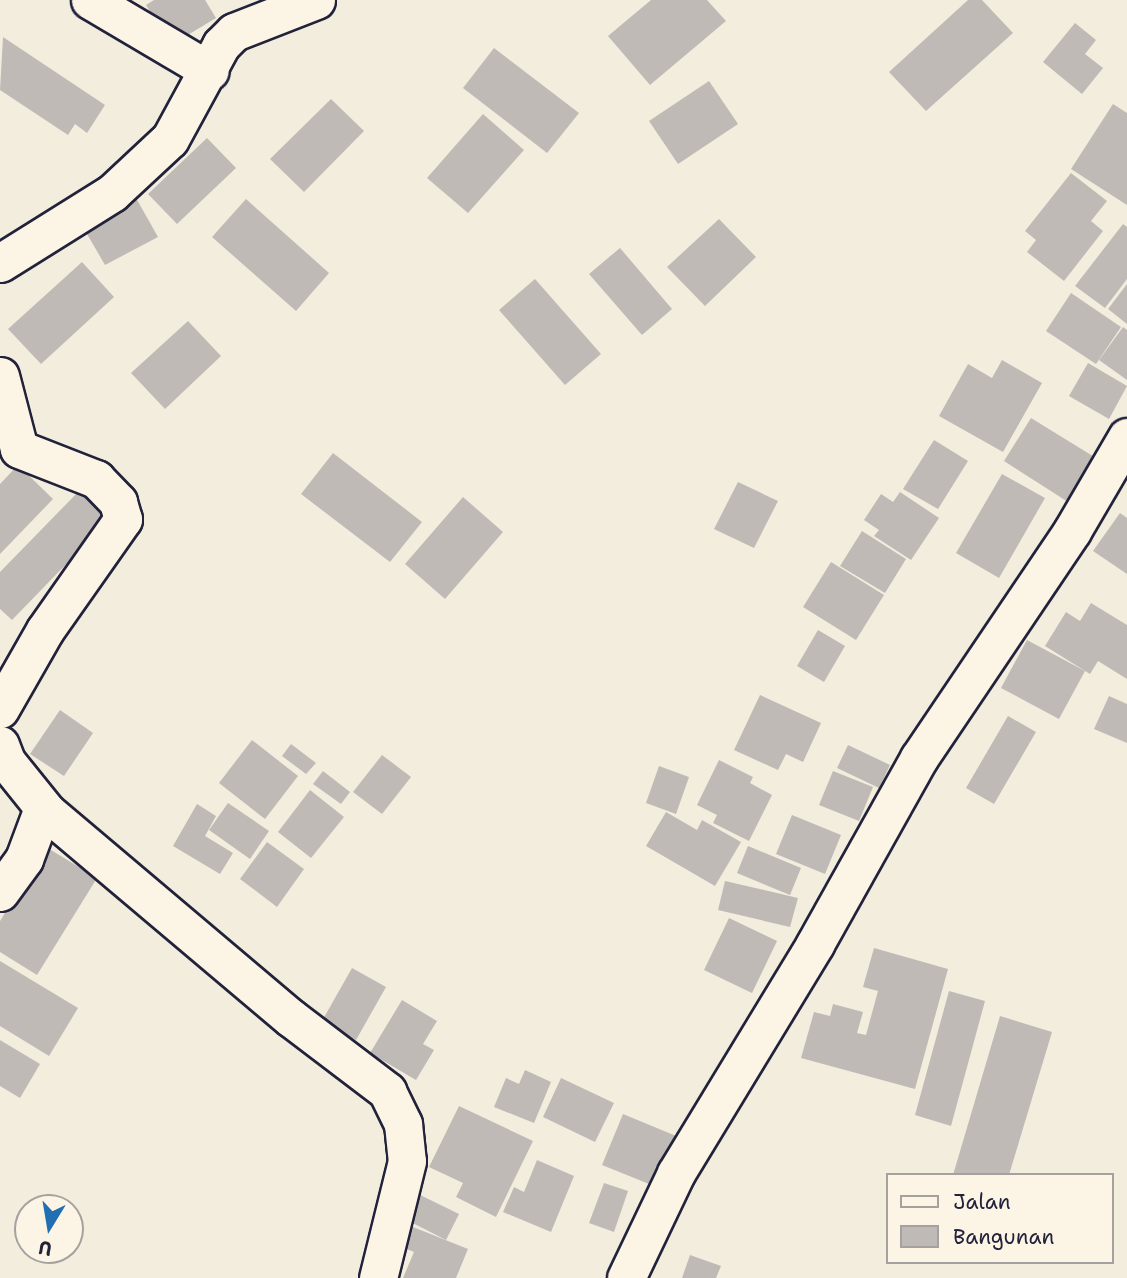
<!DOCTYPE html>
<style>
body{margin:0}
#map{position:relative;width:1127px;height:1278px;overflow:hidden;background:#f3edde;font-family:"Shantell Sans",sans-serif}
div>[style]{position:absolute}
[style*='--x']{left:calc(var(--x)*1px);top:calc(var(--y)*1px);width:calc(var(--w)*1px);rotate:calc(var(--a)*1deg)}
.building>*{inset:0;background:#bfbab6}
.roads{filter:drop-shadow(2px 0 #22223b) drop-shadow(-2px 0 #22223b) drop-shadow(0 2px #22223b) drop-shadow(0 -2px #22223b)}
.minor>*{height:37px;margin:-18.5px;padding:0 18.5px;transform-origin:18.5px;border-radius:18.5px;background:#fcf5e5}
span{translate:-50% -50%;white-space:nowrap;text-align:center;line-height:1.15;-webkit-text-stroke:7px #fcf5e5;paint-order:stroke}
.legend{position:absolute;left:886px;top:1173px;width:228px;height:91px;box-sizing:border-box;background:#fcf5e5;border:2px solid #a5a1a1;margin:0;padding:9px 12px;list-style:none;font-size:21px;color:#22223b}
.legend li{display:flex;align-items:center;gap:14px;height:35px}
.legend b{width:35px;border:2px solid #a5a1a1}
.north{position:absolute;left:14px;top:1194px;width:70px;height:70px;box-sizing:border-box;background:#fcf5e5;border:2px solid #a5a1a1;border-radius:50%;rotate:191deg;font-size:19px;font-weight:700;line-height:28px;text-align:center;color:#22223b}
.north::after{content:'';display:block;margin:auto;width:24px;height:32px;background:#1f6fb2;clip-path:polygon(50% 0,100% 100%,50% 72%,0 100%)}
</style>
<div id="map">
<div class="building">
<i style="clip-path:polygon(154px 0,205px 0,216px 18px,171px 45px,146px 5px)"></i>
<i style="clip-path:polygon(651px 0,707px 0,726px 21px,650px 85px,608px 36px)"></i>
<i style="clip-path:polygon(968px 0,982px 0,1013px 33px,926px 111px,889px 72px)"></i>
<i style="clip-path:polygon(1075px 23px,1096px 40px,1085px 54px,1103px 68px,1082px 94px,1043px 62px)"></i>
<i style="clip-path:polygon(3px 37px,105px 105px,87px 133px,75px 124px,68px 135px,0 90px)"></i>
<i style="clip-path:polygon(494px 48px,579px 113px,547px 153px,463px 88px)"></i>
<i style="clip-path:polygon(709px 81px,738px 124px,678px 164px,649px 121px)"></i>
<i style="clip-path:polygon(331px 99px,364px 131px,304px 192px,270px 159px)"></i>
<i style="clip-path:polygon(1113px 104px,1127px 113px,1127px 205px,1071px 169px)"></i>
<i style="clip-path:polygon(483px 114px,524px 150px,468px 213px,427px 178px)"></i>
<i style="clip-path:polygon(207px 138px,236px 168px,177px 224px,148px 194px)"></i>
<i style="clip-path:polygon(1071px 173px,1107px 201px,1091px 221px,1103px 231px,1064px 281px,1027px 252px,1036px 240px,1025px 231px)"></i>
<i style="clip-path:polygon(136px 198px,158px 237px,105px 265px,83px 227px)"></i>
<i style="clip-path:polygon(246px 199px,329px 273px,296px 311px,212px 237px)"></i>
<i style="clip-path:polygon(719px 219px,756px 257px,705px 306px,667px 267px)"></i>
<i style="clip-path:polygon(1123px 224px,1127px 227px,1127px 279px,1105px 308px,1075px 286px)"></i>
<i style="clip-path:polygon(620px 248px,672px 309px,642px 335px,589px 274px)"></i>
<i style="clip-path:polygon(82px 262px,114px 297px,41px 364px,8px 329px)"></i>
<i style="clip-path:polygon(535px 279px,601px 354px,565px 385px,499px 310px)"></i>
<i style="clip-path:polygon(1127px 284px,1127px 324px,1108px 309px)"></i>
<i style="clip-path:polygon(1071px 293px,1121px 327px,1096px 364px,1046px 331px)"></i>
<i style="clip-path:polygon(188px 321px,221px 356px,165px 409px,131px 373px)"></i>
<i style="clip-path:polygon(1123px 327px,1127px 330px,1127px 380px,1099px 360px)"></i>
<i style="clip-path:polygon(1002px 360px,1042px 383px,1003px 452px,939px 416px,968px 364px,992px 378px)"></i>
<i style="clip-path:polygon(1088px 363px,1127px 386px,1109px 419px,1069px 396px)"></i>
<i style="clip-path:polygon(1031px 418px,1096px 458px,1068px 502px,1004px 461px)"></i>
<i style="clip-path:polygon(934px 440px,968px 461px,938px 509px,903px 489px)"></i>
<i style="clip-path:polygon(333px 453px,422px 522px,390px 562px,301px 494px)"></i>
<i style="clip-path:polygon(18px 465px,53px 499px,0 554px,0 484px)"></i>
<i style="clip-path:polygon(1002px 474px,1045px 498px,999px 578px,956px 553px)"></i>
<i style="clip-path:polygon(738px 482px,778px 501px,754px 548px,714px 529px)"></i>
<i style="clip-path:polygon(79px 491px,109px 520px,12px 620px,0 609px,0 572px)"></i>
<i style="clip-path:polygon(900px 492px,939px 518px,911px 560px,874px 536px,879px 530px,864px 520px,881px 494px,893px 502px)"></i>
<i style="clip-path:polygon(463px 497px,503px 532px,445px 599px,405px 564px)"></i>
<i style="clip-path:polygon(1120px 513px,1127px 518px,1127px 574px,1093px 551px)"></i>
<i style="clip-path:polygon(862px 531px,906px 559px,885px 593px,840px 566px)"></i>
<i style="clip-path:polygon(831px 562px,884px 595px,856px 640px,803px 607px)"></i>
<i style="clip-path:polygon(1091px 603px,1127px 625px,1127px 679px,1098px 661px,1090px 674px,1045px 646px,1066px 612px,1080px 621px)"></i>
<i style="clip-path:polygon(818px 630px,845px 646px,824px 682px,797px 666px)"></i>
<i style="clip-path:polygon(1027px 640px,1085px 671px,1059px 719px,1001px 688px)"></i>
<i style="clip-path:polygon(760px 695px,821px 723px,803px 762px,786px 754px,778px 770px,734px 750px)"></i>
<i style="clip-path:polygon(1109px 696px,1127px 704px,1127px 743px,1094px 729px)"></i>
<i style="clip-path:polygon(60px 710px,93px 733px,64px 776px,30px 754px)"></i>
<i style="clip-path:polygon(1008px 716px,1036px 732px,994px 804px,966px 788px)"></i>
<i style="clip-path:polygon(252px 740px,298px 776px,265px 819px,219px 783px)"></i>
<i style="clip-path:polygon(291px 744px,316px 763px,306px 774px,282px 756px)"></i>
<i style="clip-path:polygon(848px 745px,890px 765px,879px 788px,837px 768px)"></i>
<i style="clip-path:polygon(382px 755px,411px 777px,382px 814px,353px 792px)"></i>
<i style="clip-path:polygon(719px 760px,753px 777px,750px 783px,772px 795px,749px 841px,713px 823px,717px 815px,697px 805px)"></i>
<i style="clip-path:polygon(659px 766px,689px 777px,676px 814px,646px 803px)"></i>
<i style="clip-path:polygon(323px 771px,350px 792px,341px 804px,313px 784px)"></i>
<i style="clip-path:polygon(833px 771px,873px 787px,859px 821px,819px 805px)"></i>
<i style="clip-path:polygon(310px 790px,344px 817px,311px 858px,278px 832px)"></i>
<i style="clip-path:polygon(228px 803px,269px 831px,250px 859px,209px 830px)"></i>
<i style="clip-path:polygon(197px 804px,216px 816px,205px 836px,233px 853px,220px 874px,173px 846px)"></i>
<i style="clip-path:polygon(666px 812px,697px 830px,702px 820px,741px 842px,715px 886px,646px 846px)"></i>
<i style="clip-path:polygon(792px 815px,841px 835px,825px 874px,776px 854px)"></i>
<i style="clip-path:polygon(267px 842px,304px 869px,277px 907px,240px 879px)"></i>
<i style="clip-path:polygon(748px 846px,801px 868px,790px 895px,737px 873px)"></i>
<i style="clip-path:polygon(46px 847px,97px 878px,37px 975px,0 952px,0 921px)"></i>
<i style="clip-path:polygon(725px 881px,798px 898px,790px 927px,718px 910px)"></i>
<i style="clip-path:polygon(729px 918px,777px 941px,752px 993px,704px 970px)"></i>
<i style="clip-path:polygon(874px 948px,948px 969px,915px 1089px,801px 1058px,814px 1012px,830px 1016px,833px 1004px,863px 1012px,857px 1033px,866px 1035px,878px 991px,863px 987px)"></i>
<i style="clip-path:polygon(0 961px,78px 1008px,49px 1056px,0 1026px)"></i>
<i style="clip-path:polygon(352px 968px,386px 987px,356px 1040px,322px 1021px)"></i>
<i style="clip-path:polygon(949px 991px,985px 1001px,951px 1126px,915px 1115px)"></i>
<i style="clip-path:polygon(402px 1000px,437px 1021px,423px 1044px,434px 1050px,416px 1080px,370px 1053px)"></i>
<i style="clip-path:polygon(1000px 1016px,1052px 1032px,1009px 1175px,953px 1175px)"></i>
<i style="clip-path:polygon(0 1040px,40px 1064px,20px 1098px,0 1086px)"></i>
<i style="clip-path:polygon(525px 1070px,551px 1082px,534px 1123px,494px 1107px,506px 1078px,519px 1084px)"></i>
<i style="clip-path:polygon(561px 1078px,614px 1103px,595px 1142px,543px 1117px)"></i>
<i style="clip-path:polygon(459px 1106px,533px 1141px,496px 1217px,456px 1197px,463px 1183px,429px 1167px)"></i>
<i style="clip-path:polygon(623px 1114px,681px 1138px,659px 1188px,602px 1165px)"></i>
<i style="clip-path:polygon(537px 1160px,574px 1176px,551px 1232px,503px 1212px,514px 1187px,524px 1192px)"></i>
<i style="clip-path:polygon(604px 1183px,628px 1191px,614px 1232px,589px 1223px)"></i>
<i style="clip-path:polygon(414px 1192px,459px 1214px,446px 1240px,401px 1217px)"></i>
<i style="clip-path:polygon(403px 1223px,468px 1249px,456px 1278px,403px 1278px,414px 1252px,394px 1244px)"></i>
<i style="clip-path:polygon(690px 1255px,721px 1266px,716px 1278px,682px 1278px)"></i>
</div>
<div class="roads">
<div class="minor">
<i style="--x:90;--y:0;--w:139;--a:30.6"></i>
<i style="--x:0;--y:263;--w:132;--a:-32"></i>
<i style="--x:112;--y:193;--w:79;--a:-43"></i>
<i style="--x:170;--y:139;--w:107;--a:-61.5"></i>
<i style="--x:221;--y:45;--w:18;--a:-45"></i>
<i style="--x:234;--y:32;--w:88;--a:-21.3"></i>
<i style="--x:0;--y:376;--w:75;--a:75.4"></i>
<i style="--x:19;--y:449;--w:83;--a:21.3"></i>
<i style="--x:96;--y:479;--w:32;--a:46"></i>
<i style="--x:118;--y:502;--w:18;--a:74"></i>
<i style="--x:123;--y:519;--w:136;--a:125.1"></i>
<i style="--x:45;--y:630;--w:91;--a:119.7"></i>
<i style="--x:0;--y:745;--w:17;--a:69"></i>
<i style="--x:6;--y:761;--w:65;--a:51.2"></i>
<i style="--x:47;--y:812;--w:319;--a:40.2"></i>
<i style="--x:291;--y:1018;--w:121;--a:37.2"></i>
<i style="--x:387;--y:1091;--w:37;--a:64"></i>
<i style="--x:403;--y:1124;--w:37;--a:84"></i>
<i style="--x:407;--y:1161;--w:121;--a:103.9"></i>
<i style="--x:0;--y:892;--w:41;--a:-54"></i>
<i style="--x:24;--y:859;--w:54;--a:-69.6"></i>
<i style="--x:626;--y:1278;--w:116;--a:-64.5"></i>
<i style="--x:676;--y:1173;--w:268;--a:-58.7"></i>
<i style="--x:815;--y:944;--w:213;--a:-60.8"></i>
<i style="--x:919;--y:758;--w:274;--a:-56"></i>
<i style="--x:1072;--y:531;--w:109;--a:-59.7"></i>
</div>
</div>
<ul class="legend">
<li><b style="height:9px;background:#fcf5e5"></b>Jalan</li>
<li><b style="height:19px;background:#bfbab6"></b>Bangunan</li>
</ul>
<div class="north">U</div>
</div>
